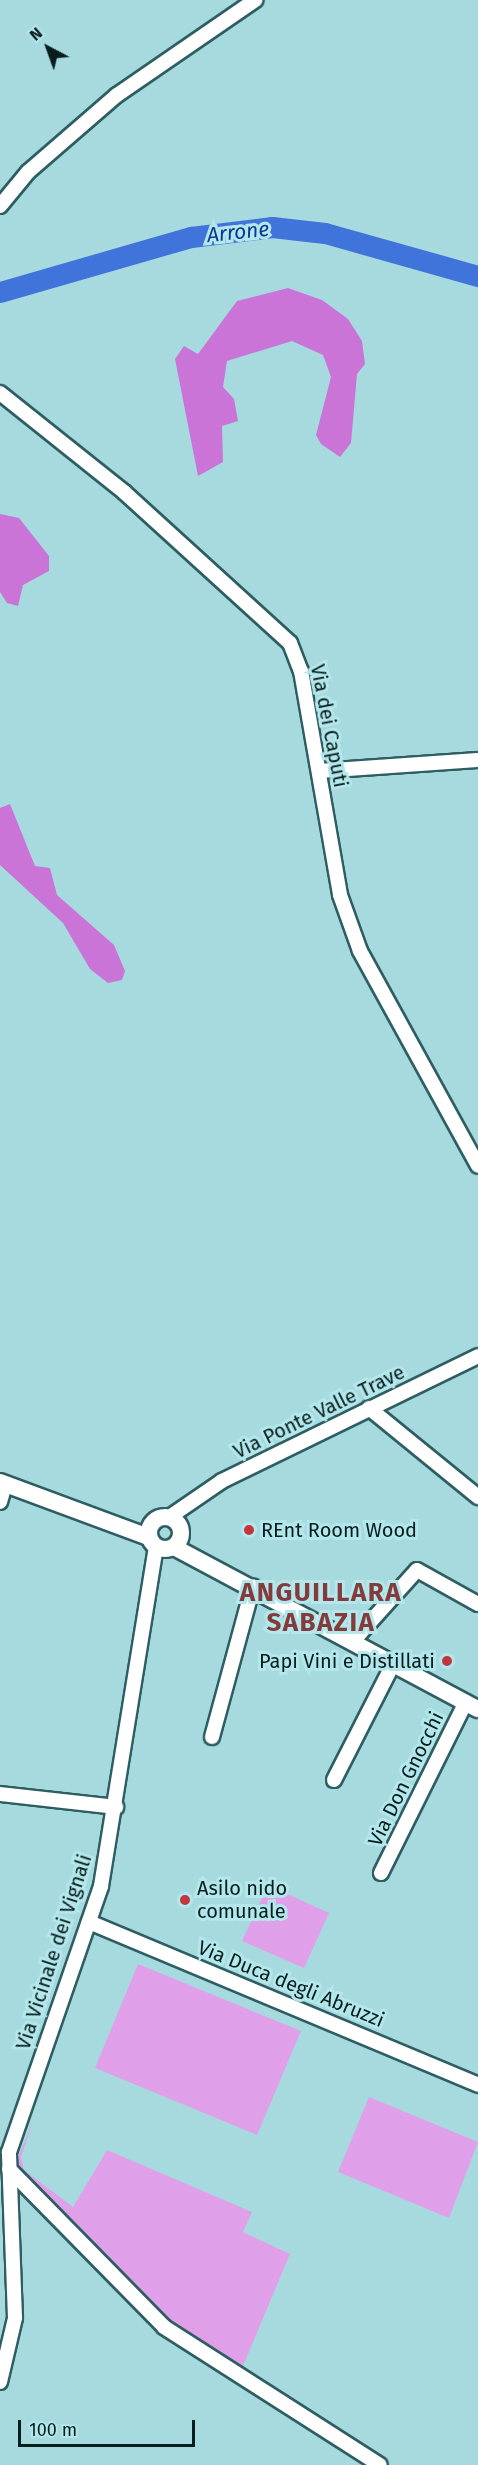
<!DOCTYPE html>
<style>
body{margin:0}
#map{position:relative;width:478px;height:2465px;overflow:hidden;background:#a7dade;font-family:"Fira Sans",sans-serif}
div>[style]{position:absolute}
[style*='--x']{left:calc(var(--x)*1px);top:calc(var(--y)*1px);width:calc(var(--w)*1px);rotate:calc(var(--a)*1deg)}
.green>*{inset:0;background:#dfa0e9}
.forest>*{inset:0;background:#ca74d8}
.river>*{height:21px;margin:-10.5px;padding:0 10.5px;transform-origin:10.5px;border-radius:10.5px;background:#4074db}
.roads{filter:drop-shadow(2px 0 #2e5e62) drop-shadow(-2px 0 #2e5e62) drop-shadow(0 2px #2e5e62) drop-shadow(0 -2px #2e5e62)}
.minor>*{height:14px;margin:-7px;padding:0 7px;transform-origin:7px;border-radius:7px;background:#fff}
.major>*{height:16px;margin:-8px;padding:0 8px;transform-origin:8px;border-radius:8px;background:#fff}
.major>.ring{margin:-8px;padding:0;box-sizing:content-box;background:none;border:16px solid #fff;border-radius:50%}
.dots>*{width:16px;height:16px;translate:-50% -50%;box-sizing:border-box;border:3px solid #b3e7eb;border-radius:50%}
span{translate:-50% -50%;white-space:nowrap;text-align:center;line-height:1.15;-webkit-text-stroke:6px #b3e7eb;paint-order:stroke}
.street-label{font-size:20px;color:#081d1e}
.poi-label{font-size:20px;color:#081d1e}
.left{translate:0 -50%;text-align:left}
.right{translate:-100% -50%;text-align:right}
.water-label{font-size:21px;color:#0b3894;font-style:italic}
.district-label{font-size:26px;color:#833b3b;font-weight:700;letter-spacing:1.5px}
.north{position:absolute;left:18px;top:18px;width:60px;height:60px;-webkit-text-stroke:4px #b3e7eb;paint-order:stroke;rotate:319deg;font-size:16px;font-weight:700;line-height:24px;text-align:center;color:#081d1e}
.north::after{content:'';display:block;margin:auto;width:21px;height:27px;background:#081d1e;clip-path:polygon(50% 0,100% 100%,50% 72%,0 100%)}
.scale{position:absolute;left:18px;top:2420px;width:177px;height:27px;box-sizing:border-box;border:3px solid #081d1e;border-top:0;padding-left:8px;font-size:18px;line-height:21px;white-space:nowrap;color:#081d1e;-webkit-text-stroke:4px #b3e7eb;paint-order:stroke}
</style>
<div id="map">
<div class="green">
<i style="clip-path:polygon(268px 1885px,329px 1913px,304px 1968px,242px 1941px)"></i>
<i style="clip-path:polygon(138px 1964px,301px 2031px,257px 2135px,95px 2068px)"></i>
<i style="clip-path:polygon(369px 2097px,478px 2142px,449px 2218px,338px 2172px)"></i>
<i style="clip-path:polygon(33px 2122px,21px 2157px,24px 2170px,73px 2207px,107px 2150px,252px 2212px,243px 2232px,290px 2254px,240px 2373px,162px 2320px,19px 2177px,18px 2157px)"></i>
</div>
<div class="forest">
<i style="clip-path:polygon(288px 288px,322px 300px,348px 319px,362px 341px,365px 364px,357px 374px,351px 443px,340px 457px,321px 444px,316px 435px,331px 377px,323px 355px,292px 341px,227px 361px,223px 387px,234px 399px,238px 421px,222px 426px,223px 462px,198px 476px,175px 359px,184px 346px,198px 354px,237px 301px)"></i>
<i style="clip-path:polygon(0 514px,19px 518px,49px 556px,49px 571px,23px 585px,18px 606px,7px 603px,0 592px)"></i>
<i style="clip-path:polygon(10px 804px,35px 866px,50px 868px,57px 895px,114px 945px,125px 971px,122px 980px,108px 983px,90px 969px,63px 923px,0 865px,0 808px)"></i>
</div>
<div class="river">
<i style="--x:0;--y:292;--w:199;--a:-16.1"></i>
<i style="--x:191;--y:237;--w:82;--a:-7"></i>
<i style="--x:272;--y:227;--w:53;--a:6.5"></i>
<i style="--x:325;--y:233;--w:159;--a:15.7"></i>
</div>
<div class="roads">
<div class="minor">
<i style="--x:0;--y:206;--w:44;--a:-50.5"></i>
<i style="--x:28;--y:172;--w:118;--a:-40.9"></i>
<i style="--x:117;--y:95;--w:168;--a:-34.5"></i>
<i style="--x:0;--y:393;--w:159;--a:38.6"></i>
<i style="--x:124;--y:492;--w:224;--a:42.3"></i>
<i style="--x:290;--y:643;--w:30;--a:69"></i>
<i style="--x:301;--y:671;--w:227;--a:80.1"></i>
<i style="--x:340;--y:895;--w:59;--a:70.3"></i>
<i style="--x:360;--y:951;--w:245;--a:61.2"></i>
<i style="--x:319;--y:771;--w:159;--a:-4"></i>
<i style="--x:369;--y:1408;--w:141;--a:39.2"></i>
<i style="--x:0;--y:1502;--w:19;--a:-74"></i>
<i style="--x:168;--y:1518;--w:65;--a:-34.4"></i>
<i style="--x:222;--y:1481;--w:285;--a:-26"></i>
<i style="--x:354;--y:1640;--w:94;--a:-48"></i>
<i style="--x:417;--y:1570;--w:70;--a:29.1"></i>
<i style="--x:212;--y:1737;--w:156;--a:-74.8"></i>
<i style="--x:334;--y:1780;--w:132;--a:-63"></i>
<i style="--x:0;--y:1794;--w:117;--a:6.4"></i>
<i style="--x:381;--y:1873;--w:191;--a:-63.6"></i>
<i style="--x:89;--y:1922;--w:422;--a:22.7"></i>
<i style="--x:9;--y:2169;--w:221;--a:45.5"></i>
<i style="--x:164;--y:2327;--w:256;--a:32.6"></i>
<i style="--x:0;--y:2382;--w:66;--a:-76.8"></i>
<i style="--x:15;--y:2318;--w:166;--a:-92.1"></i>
<i style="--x:9;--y:2152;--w:281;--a:-70.9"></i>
<i style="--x:101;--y:1886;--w:343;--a:-80.8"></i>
</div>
<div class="major">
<i style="--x:0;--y:1482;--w:159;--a:20.3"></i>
<i class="ring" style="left:149px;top:1517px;width:16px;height:16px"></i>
<i style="--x:174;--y:1547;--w:344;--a:28.1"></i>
</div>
</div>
<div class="dots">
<i style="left:249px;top:1530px;background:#c4343d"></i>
<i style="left:447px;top:1661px;background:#c4343d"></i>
<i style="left:185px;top:1900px;background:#c4343d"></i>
</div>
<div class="street-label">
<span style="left:329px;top:726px;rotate:79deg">Via dei Caputi</span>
<span style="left:319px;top:1412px;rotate:-26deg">Via Ponte Valle Trave</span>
<span style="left:406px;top:1779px;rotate:-64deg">Via Don Gnocchi</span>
<span style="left:54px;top:1952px;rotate:-72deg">Via Vicinale dei Vignali</span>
<span style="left:291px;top:1984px;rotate:22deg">Via Duca degli Abruzzi</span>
</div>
<div class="poi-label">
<span class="left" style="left:261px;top:1530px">REnt Room Wood</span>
<span class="right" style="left:435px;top:1661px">Papi Vini e Distillati</span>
<span class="left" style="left:197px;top:1900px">Asilo nido<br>comunale</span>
</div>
<div class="water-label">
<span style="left:238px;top:232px;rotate:-6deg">Arrone</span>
</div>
<div class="district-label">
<span style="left:321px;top:1608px">ANGUILLARA<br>SABAZIA</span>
</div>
<div class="north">N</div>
<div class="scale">100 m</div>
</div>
